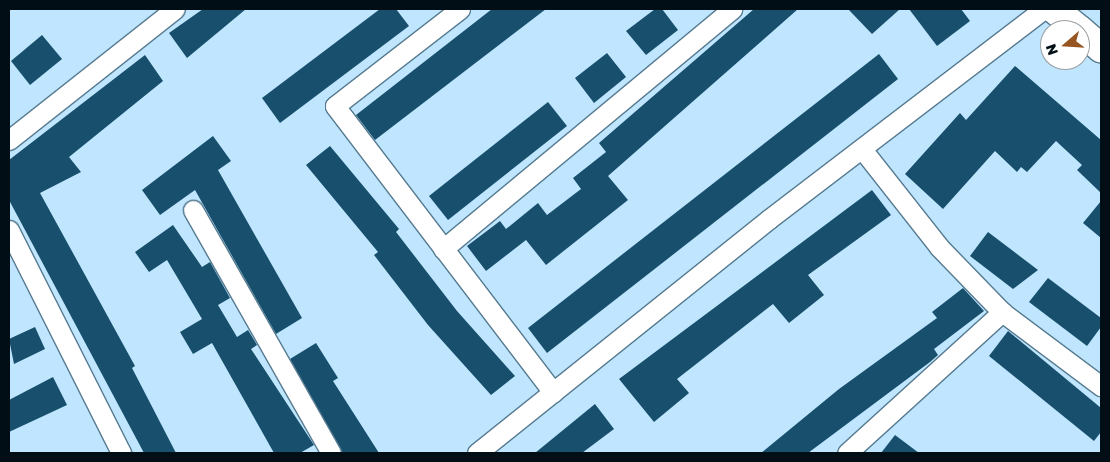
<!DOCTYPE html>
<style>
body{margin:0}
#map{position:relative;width:1110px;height:462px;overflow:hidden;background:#bfe6fe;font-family:"Golos Text",sans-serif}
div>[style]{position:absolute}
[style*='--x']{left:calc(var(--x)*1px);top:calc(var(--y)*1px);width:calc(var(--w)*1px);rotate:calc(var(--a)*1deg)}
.building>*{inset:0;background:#174f6c}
.roads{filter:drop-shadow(1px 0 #577b90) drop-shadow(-1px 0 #577b90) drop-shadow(0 1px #577b90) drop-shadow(0 -1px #577b90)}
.minor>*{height:19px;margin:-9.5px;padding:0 9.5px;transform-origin:9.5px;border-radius:9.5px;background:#fff}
.secondary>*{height:28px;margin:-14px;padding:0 14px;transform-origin:14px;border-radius:14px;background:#fff}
span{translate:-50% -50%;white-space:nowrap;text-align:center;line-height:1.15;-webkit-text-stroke:5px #fff;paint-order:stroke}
.frame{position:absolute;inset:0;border:10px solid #020e16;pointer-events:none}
.north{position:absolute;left:1040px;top:20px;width:50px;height:50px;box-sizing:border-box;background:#fff;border:1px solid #9a9fa2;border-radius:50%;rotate:251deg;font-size:14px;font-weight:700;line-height:20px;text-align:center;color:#020e16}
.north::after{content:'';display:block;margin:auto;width:18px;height:22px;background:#965521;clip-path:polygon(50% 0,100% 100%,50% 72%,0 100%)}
</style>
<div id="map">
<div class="building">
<i style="clip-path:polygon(203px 9px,246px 9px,187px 58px,169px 33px)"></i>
<i style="clip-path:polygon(380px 9px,396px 9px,409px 26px,280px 123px,262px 98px)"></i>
<i style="clip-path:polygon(492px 9px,546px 9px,375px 140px,356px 115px)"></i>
<i style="clip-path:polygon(655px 9px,662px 9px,678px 30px,646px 55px,626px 31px)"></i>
<i style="clip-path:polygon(754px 9px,798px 9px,608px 176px,628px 200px,546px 265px,526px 240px,486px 271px,467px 246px,500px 221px,506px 229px,538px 203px,547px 215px,581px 189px,573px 178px,606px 152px,599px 143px)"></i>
<i style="clip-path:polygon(848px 9px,900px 9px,872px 34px)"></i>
<i style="clip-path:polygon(909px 9px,961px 9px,970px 21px,937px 46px)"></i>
<i style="clip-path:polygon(42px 35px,62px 59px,30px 85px,11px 61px)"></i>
<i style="clip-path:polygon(607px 53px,626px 77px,594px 103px,575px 78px)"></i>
<i style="clip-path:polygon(879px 54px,898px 79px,547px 353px,528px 328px)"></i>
<i style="clip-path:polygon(145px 55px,163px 81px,69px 157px,81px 172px,40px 193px,135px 366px,132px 368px,176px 453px,144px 453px,9px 200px,9px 160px)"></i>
<i style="clip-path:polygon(1015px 66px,1101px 140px,1101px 193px,1077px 170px,1082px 165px,1056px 141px,1027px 172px,1021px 167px,1017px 172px,995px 151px,943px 209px,905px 174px,960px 113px,966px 120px)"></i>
<i style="clip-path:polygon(548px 102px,567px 126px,448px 220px,429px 196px)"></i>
<i style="clip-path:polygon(213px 136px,231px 161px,218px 170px,302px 318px,276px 334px,195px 190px,160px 215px,142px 190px)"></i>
<i style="clip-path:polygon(330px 146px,399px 229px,396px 232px,457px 311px,515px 376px,491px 395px,428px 325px,374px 255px,378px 252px,306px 165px)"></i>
<i style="clip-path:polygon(872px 190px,891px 215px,808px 275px,824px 295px,789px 323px,773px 304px,677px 379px,689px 393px,654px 422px,619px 379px)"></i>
<i style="clip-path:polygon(1101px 201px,1101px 238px,1083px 223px)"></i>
<i style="clip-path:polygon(173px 225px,202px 267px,210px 262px,230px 298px,218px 305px,237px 337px,248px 330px,257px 345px,251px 349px,314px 445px,300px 453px,274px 453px,212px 343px,193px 354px,180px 332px,202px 319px,167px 260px,149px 272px,135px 252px)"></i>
<i style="clip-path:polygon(988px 232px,1038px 270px,1013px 289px,970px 256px)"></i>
<i style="clip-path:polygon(1048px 278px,1101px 318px,1101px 327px,1087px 346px,1029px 302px)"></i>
<i style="clip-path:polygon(963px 288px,984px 311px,934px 349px,938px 355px,930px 362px,808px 453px,761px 453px,839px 389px,937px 318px,932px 312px)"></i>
<i style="clip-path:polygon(35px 327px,45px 349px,14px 364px,9px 339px)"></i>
<i style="clip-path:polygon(1008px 331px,1101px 408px,1101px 432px,1094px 441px,989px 356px)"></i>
<i style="clip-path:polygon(316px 343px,338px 378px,333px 381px,379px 453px,342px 453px,290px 359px)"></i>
<i style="clip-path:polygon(53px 377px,67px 405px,9px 432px,9px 400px)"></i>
<i style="clip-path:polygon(595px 404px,614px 429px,582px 453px,535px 453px)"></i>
<i style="clip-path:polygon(895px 435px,919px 453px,881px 453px)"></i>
</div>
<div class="roads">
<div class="minor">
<i style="--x:460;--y:9;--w:158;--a:142.2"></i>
<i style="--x:335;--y:106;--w:360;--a:52.7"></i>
<i style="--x:9;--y:140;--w:211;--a:-38.3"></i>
<i style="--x:862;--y:149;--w:125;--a:51.8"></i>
<i style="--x:939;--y:247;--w:91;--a:45.9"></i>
<i style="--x:1002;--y:312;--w:124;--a:36.8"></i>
<i style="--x:193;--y:210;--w:279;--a:60.4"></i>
<i style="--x:9;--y:230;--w:250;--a:63.3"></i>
<i style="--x:443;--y:249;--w:376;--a:-39.7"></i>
<i style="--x:477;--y:453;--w:374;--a:-38.7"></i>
<i style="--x:769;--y:219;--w:346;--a:-37.4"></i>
<i style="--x:847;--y:453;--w:210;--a:-42.3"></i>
</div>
<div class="secondary">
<i style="--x:1054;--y:9;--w:33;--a:39"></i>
<i style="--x:1080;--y:30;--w:28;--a:41"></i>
</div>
</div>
<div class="frame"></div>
<div class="north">N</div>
</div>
